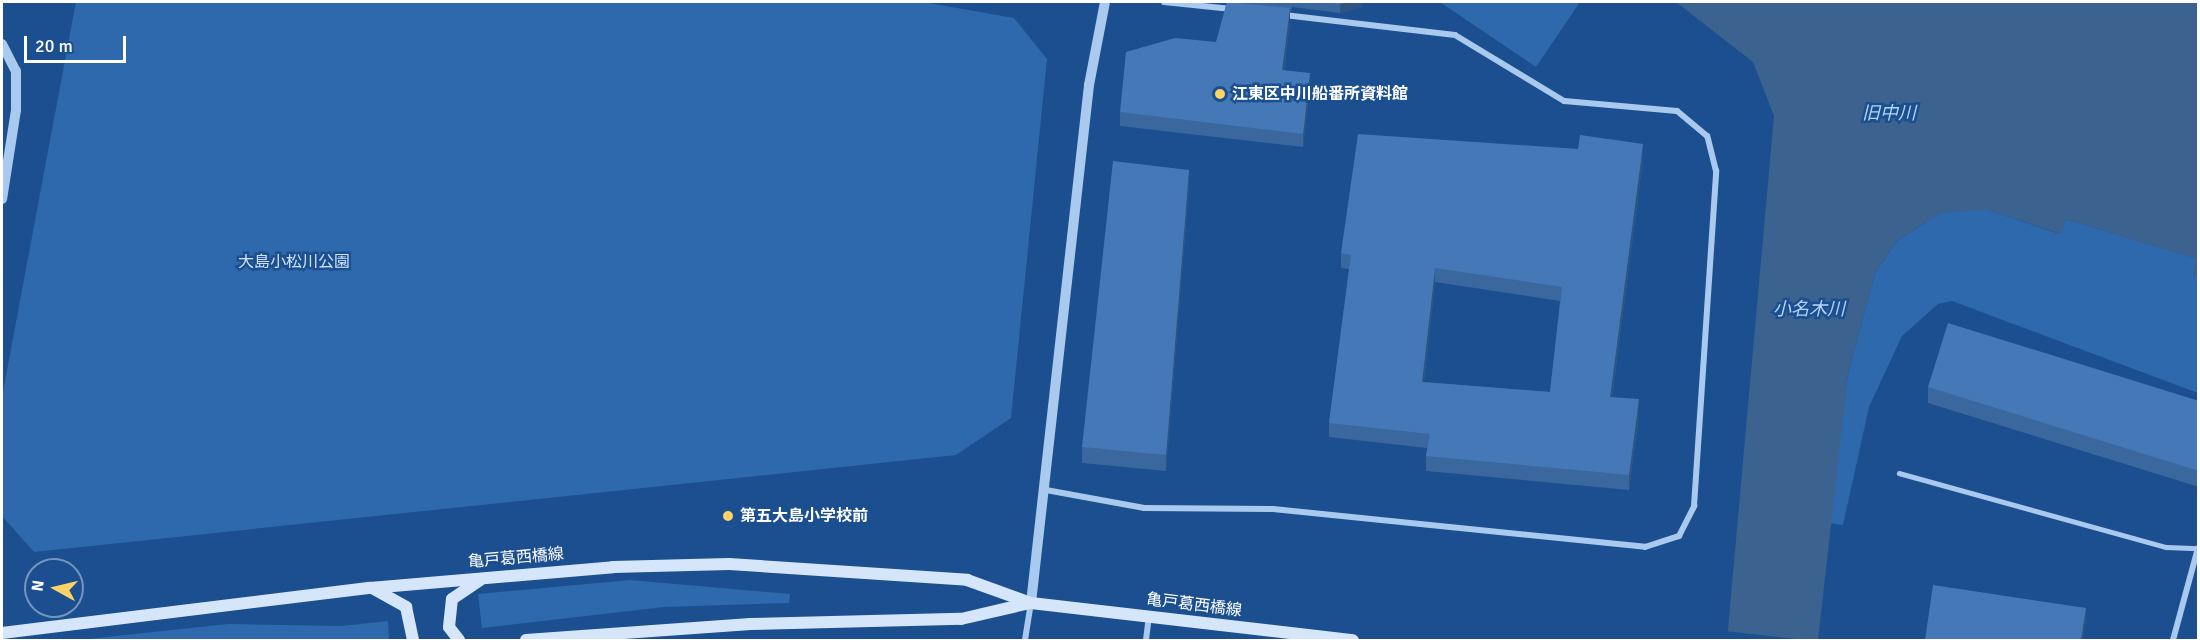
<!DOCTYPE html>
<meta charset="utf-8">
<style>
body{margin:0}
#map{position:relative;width:2200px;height:642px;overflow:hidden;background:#1b4f8f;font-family:Signika,"Noto Sans JP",sans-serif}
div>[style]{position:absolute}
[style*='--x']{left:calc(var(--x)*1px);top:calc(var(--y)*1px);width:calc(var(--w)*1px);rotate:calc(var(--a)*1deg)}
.green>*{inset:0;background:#2e69ad}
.water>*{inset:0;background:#3c6290}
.pier>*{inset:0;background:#1b4f8f}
.service>*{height:4.5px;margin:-2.25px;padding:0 2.25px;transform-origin:2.25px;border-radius:2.25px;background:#a9c9ee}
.minor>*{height:6px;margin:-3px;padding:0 3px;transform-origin:3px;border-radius:3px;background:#a9c9ee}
.tertiary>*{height:10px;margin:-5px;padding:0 5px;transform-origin:5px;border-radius:5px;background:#a9c9ee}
.secondary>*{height:12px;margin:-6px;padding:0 6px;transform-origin:6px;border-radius:6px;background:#d6e6fa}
.wall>*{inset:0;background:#3a679d}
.shaded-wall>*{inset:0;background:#305480}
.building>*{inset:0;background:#4478b7}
.dots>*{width:16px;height:16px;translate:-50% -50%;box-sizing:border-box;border:3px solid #1b4f8f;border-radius:50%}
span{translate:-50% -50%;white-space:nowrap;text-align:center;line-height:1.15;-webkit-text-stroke:5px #1b4f8f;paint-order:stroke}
.poi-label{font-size:16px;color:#fff;font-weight:700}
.left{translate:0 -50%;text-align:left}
.park-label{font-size:16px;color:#cfe3fa}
.street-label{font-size:16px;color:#fff}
.water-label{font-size:18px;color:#b5d3f5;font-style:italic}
.frame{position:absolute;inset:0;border:3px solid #fff;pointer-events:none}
.north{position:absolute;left:24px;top:558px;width:60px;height:60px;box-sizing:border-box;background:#1b4f8f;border:2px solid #7695bc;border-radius:50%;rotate:278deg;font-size:16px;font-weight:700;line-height:24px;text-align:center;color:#fff}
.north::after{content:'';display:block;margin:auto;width:21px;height:27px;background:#ffd166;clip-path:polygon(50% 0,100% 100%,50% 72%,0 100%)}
.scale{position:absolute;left:24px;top:36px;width:102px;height:27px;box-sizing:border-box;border:3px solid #fff;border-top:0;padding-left:8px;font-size:18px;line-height:21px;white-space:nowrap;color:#fff;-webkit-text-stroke:4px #1b4f8f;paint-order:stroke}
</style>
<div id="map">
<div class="green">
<i style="clip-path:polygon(76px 2px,923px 2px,1014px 18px,1047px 59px,1011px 418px,956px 455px,34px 552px,2px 516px,2px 397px)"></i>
<i style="clip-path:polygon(1440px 2px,1580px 2px,1536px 67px)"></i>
<i style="clip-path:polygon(1958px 209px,1988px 210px,2060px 234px,2066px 219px,2198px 259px,2193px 274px,2198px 276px,2198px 393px,1952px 301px,1938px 304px,1902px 336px,1869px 407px,1843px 525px,1829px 523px,1848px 374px,1875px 273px,1897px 241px,1940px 213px)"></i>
<i style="clip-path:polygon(630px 580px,790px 594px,789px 603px,664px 607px,482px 628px,478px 594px)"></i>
<i style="clip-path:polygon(388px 621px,389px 640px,78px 640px,228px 624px,342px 626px)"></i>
</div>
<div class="water">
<i style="clip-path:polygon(1676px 2px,2198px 2px,2198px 276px,2193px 274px,2197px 259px,2066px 219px,2061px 234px,1988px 210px,1940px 213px,1897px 241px,1875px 273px,1848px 374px,1818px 640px,1727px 640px,1774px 116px,1753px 62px)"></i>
</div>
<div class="pier">
<i style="clip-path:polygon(1725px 631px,1804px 640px,1724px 640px)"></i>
</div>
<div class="service">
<i style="--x:1899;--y:473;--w:277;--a:15.5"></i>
<i style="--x:2166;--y:547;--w:32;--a:2"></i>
</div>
<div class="minor">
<i style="--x:1164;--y:2;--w:68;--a:5.9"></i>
<i style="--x:1046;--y:490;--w:100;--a:10.4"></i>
<i style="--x:1144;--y:508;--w:129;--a:0.4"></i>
<i style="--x:1273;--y:509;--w:374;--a:5.8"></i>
<i style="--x:1645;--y:547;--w:36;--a:-18"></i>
<i style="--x:1679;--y:536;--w:34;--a:-63"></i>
<i style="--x:1694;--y:506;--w:336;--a:-86.2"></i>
<i style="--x:1716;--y:171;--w:36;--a:-104"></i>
<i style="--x:1707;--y:136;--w:39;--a:-140"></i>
<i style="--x:1677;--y:111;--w:113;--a:-174.9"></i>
<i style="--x:1564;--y:101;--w:127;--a:-148.8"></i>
<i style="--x:1455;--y:35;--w:172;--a:-173.3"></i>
<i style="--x:1025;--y:640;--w:37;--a:-81"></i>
<i style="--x:1146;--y:640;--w:23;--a:-83"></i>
<i style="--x:2173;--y:640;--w:95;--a:-74.8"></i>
</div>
<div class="tertiary">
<i style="--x:2;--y:44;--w:30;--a:63"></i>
<i style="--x:16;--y:71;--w:39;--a:90"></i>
<i style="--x:16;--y:110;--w:90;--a:98.9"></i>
<i style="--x:1031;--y:603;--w:521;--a:-83.61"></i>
<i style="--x:1089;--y:85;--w:85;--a:-79.1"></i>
</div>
<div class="secondary">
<i style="--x:374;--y:589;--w:37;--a:29"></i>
<i style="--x:406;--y:607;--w:34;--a:78"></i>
<i style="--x:2;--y:633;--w:371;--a:-7"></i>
<i style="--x:370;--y:588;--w:244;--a:-4.9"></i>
<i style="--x:613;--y:567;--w:116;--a:-1.5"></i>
<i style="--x:729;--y:564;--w:239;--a:3.8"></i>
<i style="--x:967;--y:580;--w:68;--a:19.8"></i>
<i style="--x:1031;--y:603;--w:324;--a:6.6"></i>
<i style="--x:459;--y:640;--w:16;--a:-128"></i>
<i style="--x:449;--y:627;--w:28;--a:-84"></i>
<i style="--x:452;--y:599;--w:34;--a:-34"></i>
<i style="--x:526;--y:640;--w:225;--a:-4.1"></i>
<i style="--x:750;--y:624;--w:211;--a:-1.4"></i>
<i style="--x:961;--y:619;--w:71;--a:-13.1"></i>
</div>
<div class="wall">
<i style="clip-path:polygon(1227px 2px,1362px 2px,1362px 7px,1340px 13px,1292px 7px,1291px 11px,1290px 11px,1290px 22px,1284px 70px,1310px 86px,1303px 147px,1120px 126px,1120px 112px,1216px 42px)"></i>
<i style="clip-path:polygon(evenodd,1643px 159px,1612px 397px,1639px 414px,1629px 490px,1426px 471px,1426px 456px,1427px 448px,1329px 437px,1329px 423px,1349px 269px,1341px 268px,1341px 253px,1643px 159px,1435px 282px,1560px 301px,1550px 392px,1424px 382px,1435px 282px)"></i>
<i style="clip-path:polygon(1189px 186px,1166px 471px,1082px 463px,1082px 447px)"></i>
<i style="clip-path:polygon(1928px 387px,2199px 401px,2199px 487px,1928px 403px)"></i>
</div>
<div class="shaded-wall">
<i style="clip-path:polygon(1347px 2px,1362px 2px,1362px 7px,1340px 13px,1340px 4px)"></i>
<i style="clip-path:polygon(1290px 8px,1290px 22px,1282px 83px,1282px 70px)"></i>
<i style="clip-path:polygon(1310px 73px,1310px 86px,1303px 147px,1303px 134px)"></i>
<i style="clip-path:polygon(1643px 144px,1643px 159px,1610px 411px,1610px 397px)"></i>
<i style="clip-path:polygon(1189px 170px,1189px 186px,1166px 471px,1166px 455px)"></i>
<i style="clip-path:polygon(1435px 268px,1435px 282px,1422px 397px,1422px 382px)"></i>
<i style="clip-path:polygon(1639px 399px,1639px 414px,1629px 490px,1629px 475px)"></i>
<i style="clip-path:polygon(2086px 608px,2086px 622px,2083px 640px,2081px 640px)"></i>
</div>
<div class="building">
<i style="clip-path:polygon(1227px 2px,1290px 8px,1282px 70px,1310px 73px,1303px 134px,1120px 112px,1126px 52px,1175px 38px,1216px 42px)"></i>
<i style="clip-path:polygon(1325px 2px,1347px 2px,1340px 4px)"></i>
<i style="clip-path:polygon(evenodd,1358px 134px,1578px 149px,1580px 135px,1643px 144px,1610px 397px,1639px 399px,1629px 475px,1426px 456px,1430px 434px,1329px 423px,1351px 255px,1341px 253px,1358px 134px,1435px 268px,1562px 287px,1550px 392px,1422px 382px,1435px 268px)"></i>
<i style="clip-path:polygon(1113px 161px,1189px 170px,1166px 455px,1082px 447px)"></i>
<i style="clip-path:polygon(1948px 323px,2199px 401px,2199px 471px,1928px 387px)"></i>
<i style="clip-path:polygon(1933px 585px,2086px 608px,2081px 640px,1925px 640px)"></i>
</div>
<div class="dots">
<i style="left:1220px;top:94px;background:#ffd166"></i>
<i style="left:728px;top:516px;background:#ffd166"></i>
</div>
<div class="poi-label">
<span class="left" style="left:1232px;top:94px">江東区中川船番所資料館</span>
<span class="left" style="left:740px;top:516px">第五大島小学校前</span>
</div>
<div class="park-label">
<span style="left:294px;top:262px">大島小松川公園</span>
</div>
<div class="street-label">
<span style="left:516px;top:558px;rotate:-5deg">亀戸葛西橋線</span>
<span style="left:1194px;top:605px;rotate:7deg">亀戸葛西橋線</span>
</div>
<div class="water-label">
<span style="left:1889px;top:113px">旧中川</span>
<span style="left:1809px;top:309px">小名木川</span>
</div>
<div class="frame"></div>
<div class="north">N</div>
<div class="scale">20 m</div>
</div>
